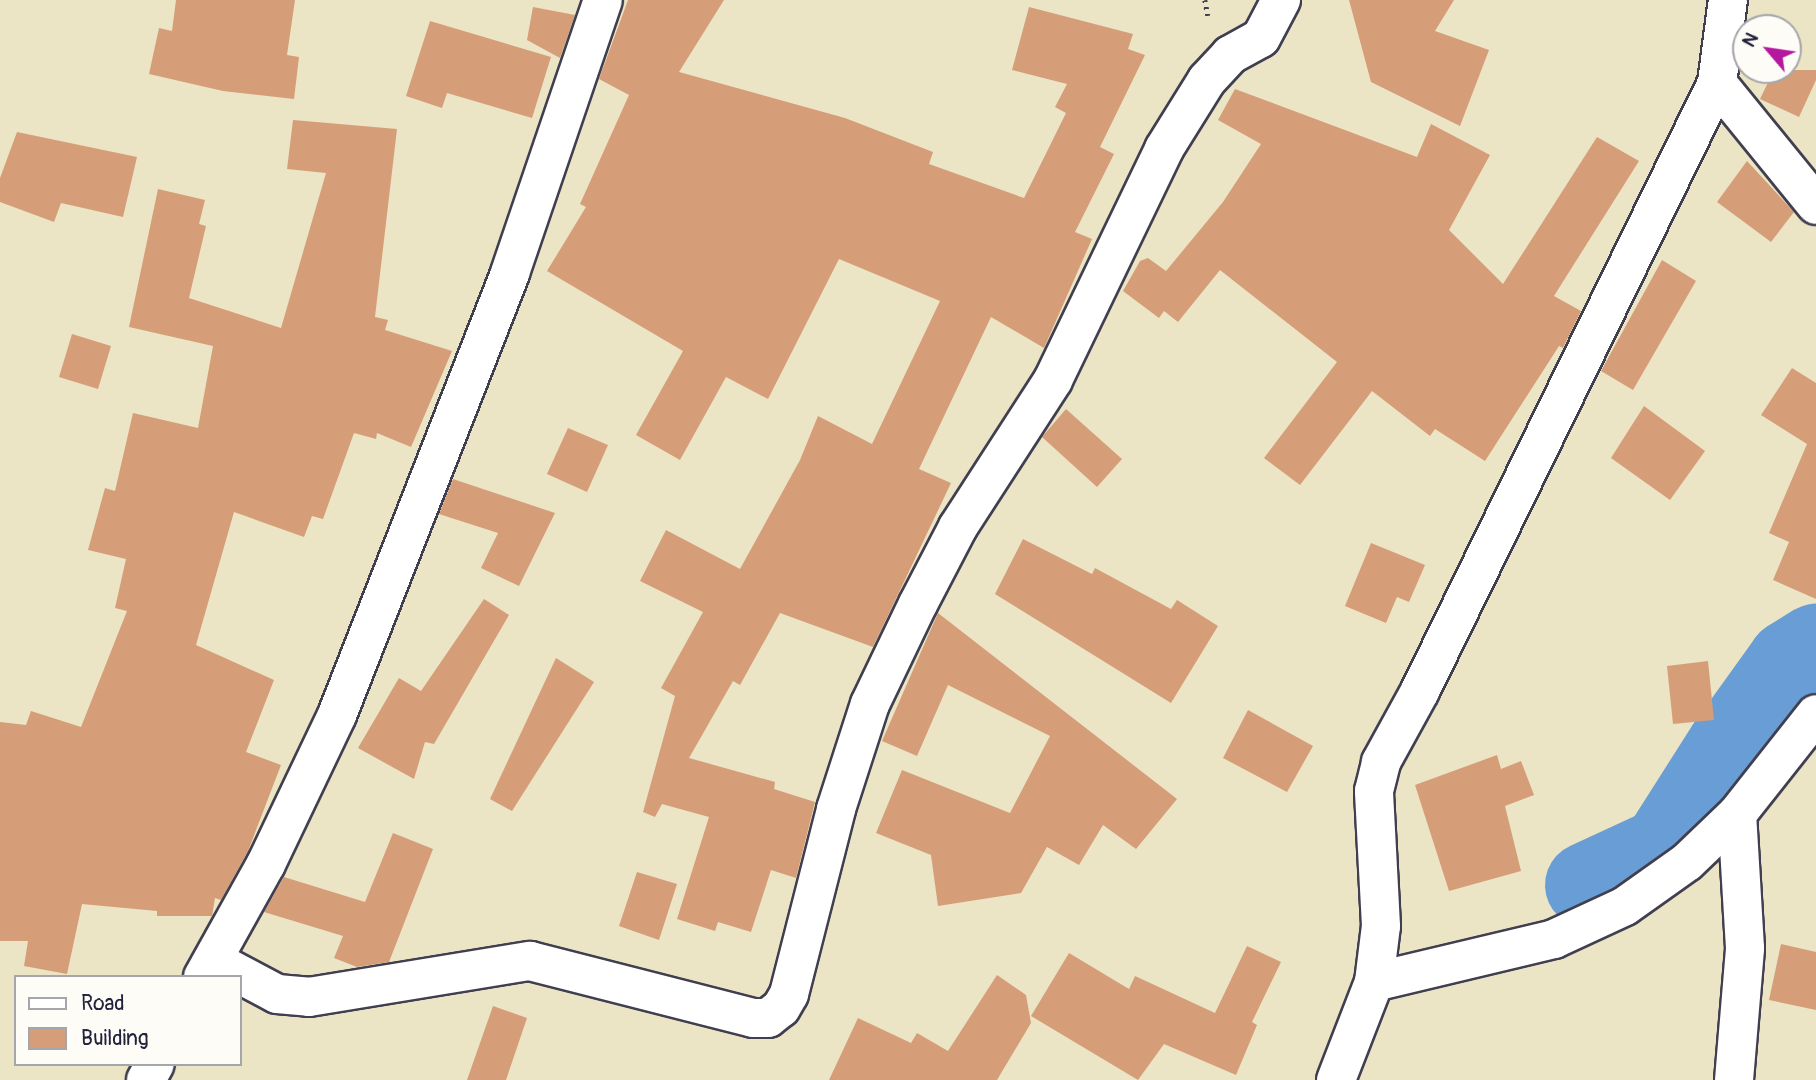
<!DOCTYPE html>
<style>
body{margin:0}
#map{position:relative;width:1816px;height:1080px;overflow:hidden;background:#ebe4c5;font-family:Pangolin,sans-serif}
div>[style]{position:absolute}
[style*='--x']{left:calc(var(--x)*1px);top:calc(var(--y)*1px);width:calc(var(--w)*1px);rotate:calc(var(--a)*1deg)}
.river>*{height:86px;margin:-43px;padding:0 43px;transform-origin:43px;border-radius:43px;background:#699dd5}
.building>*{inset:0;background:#d59e79}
.path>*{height:4.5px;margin-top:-2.25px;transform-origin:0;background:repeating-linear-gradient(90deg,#403f50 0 2px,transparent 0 7px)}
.roads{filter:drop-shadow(2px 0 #403f50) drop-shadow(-2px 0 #403f50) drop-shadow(0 2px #403f50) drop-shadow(0 -2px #403f50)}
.minor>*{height:38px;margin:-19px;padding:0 19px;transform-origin:19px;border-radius:19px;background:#fff}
span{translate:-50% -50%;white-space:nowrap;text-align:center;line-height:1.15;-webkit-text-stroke:5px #fdfcf7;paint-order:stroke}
.legend{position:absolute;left:14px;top:975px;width:228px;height:91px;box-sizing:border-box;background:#fdfcf7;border:2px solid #a5a5ac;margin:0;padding:9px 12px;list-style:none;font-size:21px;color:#22223b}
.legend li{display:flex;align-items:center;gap:14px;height:35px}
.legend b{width:35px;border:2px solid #a5a5ac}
.north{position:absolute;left:1732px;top:14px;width:70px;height:70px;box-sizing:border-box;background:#fdfcf7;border:2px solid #a5a5ac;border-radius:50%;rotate:299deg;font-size:19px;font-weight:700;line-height:28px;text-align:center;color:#22223b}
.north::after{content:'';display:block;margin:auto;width:24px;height:32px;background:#b5179e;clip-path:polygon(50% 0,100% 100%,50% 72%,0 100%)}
</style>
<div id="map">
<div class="river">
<i style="--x:1588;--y:885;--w:84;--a:-24.7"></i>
<i style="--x:1664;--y:850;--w:121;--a:-57.5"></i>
<i style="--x:1729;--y:748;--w:105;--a:-54.3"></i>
<i style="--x:1790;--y:663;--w:31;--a:-32"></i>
</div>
<div class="building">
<i style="clip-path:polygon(176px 0,295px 0,287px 55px,299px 57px,294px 99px,223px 91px,149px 74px,159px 28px,172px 31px)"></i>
<i style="clip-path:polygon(628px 0,724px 0,679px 72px,845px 118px,933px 152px,929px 164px,1024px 198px,1066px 113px,1055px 107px,1067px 84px,1012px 70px,1029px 7px,1133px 34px,1128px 49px,1145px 55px,1100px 147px,1114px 154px,1075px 232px,1092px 239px,1044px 348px,991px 317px,919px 469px,951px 483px,873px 647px,780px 613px,740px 685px,733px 681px,689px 758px,775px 782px,774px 789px,815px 802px,796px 878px,771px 870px,751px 932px,718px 922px,715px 931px,677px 919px,709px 817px,662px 804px,655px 817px,643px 812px,675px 696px,661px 688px,703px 612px,640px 581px,666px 530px,740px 569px,800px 460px,818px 416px,872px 444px,940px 301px,839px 259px,768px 399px,726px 377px,680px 460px,636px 435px,683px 351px,547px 271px,586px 207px,580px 204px,629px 95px,599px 79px)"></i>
<i style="clip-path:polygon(1349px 0,1454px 0,1435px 31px,1489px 50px,1460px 126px,1371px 82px)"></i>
<i style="clip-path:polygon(533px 7px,575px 15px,560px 58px,527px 40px)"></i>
<i style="clip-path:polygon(430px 21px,551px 57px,532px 118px,447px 93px,442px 108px,406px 96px)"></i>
<i style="clip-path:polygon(1774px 70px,1816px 70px,1816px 80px,1799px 117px,1760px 99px)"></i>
<i style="clip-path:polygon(1235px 89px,1417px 157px,1431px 124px,1490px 155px,1449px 230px,1503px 284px,1597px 137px,1639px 161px,1554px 296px,1581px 311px,1563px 348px,1559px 346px,1485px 461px,1435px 429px,1430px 436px,1372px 391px,1300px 485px,1264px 458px,1337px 362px,1220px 270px,1178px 322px,1164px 311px,1159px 318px,1123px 291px,1140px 261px,1148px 258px,1166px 271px,1223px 202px,1261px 144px,1218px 120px)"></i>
<i style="clip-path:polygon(293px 120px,397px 129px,375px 317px,388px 320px,385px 330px,452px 351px,411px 447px,377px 433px,376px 439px,354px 433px,323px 519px,312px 516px,304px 537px,234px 512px,196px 645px,274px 680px,246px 752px,281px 765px,248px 851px,221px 900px,215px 898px,212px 916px,157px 916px,157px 911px,82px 904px,67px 974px,24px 966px,28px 941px,0 941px,0 722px,26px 725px,31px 711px,81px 727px,127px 611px,115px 608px,126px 559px,88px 550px,105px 488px,115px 491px,133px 413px,198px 428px,213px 346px,129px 327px,158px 189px,205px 200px,199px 224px,206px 226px,189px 298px,281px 328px,326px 173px,287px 169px)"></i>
<i style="clip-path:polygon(17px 132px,137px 157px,123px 217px,61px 203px,54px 222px,0 202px,0 178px)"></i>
<i style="clip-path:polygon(1747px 161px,1794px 212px,1771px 242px,1717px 202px)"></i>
<i style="clip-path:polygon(1662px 260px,1696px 281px,1633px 390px,1601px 371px)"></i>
<i style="clip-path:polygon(72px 334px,111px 346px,98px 389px,59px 377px)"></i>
<i style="clip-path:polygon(1792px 368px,1816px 383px,1816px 599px,1773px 580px,1789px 542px,1769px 533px,1807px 444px,1761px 415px)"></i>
<i style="clip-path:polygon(1644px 406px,1705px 451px,1670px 500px,1611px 458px)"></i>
<i style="clip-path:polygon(1066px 409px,1122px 459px,1097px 487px,1042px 437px)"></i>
<i style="clip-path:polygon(568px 428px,608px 445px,587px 492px,547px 474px)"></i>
<i style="clip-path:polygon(453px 479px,555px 513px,519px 586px,481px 568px,498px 533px,439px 514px)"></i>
<i style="clip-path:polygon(1023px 539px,1092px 574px,1095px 568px,1171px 609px,1177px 600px,1218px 626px,1171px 703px,995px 594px)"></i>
<i style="clip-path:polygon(1371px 543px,1425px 565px,1409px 602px,1397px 597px,1386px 623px,1345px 606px)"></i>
<i style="clip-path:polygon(484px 599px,509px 615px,434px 744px,425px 742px,414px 779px,358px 748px,399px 678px,421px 691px)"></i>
<i style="clip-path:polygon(938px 613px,1177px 799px,1136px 849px,1103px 825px,1079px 865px,1047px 847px,1021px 893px,938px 906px,931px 855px,876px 833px,902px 770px,1010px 813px,1050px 736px,948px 685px,917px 756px,882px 741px)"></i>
<i style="clip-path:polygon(556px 658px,594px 682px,512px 811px,490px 799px)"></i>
<i style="clip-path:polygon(1708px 661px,1714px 720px,1673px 724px,1667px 666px)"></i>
<i style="clip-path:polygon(1248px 710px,1313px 746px,1287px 792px,1223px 758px)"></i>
<i style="clip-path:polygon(1497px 755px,1501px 769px,1521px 761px,1534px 795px,1505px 806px,1521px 871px,1449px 891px,1415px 785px)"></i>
<i style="clip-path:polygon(393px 833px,433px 849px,389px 962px,357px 967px,334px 958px,343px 936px,264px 912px,284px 877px,365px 902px)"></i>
<i style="clip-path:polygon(637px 872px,677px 884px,659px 940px,619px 926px)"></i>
<i style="clip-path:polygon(1781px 944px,1816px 952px,1816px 1010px,1769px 1000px)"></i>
<i style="clip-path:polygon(1247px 946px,1281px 962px,1252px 1022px,1257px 1025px,1236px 1075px,1164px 1044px,1138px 1080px,1031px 1016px,1069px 953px,1129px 989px,1135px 976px,1215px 1013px)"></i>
<i style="clip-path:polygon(997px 975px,1026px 995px,1031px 1023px,997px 1080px,829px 1080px,858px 1018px,911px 1043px,917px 1033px,948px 1051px)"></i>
<i style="clip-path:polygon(493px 1006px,527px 1018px,506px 1080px,467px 1080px)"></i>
</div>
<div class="path">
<i style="--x:1205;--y:0;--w:16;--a:79"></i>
</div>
<div class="roads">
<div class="minor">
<i style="--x:1717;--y:83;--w:157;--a:50.9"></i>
<i style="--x:213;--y:960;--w:72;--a:28"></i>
<i style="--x:277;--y:994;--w:32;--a:5"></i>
<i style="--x:309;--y:997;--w:224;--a:-9.3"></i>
<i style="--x:530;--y:961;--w:230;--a:14.3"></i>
<i style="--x:753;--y:1018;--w:15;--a:0"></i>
<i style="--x:768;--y:1018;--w:16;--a:-38"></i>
<i style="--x:781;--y:1008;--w:16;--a:-60"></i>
<i style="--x:789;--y:994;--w:191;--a:-75.7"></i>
<i style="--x:836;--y:809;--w:110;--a:-72.1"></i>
<i style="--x:870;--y:704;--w:111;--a:-64.4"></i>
<i style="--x:918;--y:604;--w:87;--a:-62.5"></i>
<i style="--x:958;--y:527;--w:175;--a:-57.1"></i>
<i style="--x:1053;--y:380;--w:256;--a:-64.3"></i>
<i style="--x:1164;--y:149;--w:81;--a:-58.1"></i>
<i style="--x:1207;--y:80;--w:34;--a:-47"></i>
<i style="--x:1230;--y:55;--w:35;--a:-29"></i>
<i style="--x:1261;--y:38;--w:43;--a:-62.2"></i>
<i style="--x:203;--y:977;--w:129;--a:-60.9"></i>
<i style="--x:266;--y:864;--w:165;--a:-64.5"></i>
<i style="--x:337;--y:715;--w:475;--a:-68.6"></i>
<i style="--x:510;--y:273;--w:288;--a:-71.2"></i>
<i style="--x:1374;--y:982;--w:185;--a:-13.4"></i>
<i style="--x:1554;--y:939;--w:78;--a:-24.9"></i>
<i style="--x:1625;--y:906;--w:76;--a:-35.4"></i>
<i style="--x:1687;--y:862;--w:69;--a:-43.8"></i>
<i style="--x:1737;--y:814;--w:127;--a:-51.7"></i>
<i style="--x:146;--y:1080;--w:18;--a:-61"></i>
<i style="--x:1336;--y:1080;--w:105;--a:-68.8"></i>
<i style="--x:1374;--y:982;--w:56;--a:-82.9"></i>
<i style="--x:1381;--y:926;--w:135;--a:-93"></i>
<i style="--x:1374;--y:791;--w:30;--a:-76"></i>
<i style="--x:1381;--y:762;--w:81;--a:-61.2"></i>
<i style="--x:1420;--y:691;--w:677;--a:-63.97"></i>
<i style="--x:1717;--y:83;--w:84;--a:-82.5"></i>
<i style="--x:1734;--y:1080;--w:132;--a:-85.2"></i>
<i style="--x:1745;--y:948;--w:134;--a:-93.4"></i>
</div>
</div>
<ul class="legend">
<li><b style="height:9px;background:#fff"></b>Road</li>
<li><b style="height:19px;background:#d59e79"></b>Building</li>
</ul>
<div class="north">N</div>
</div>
